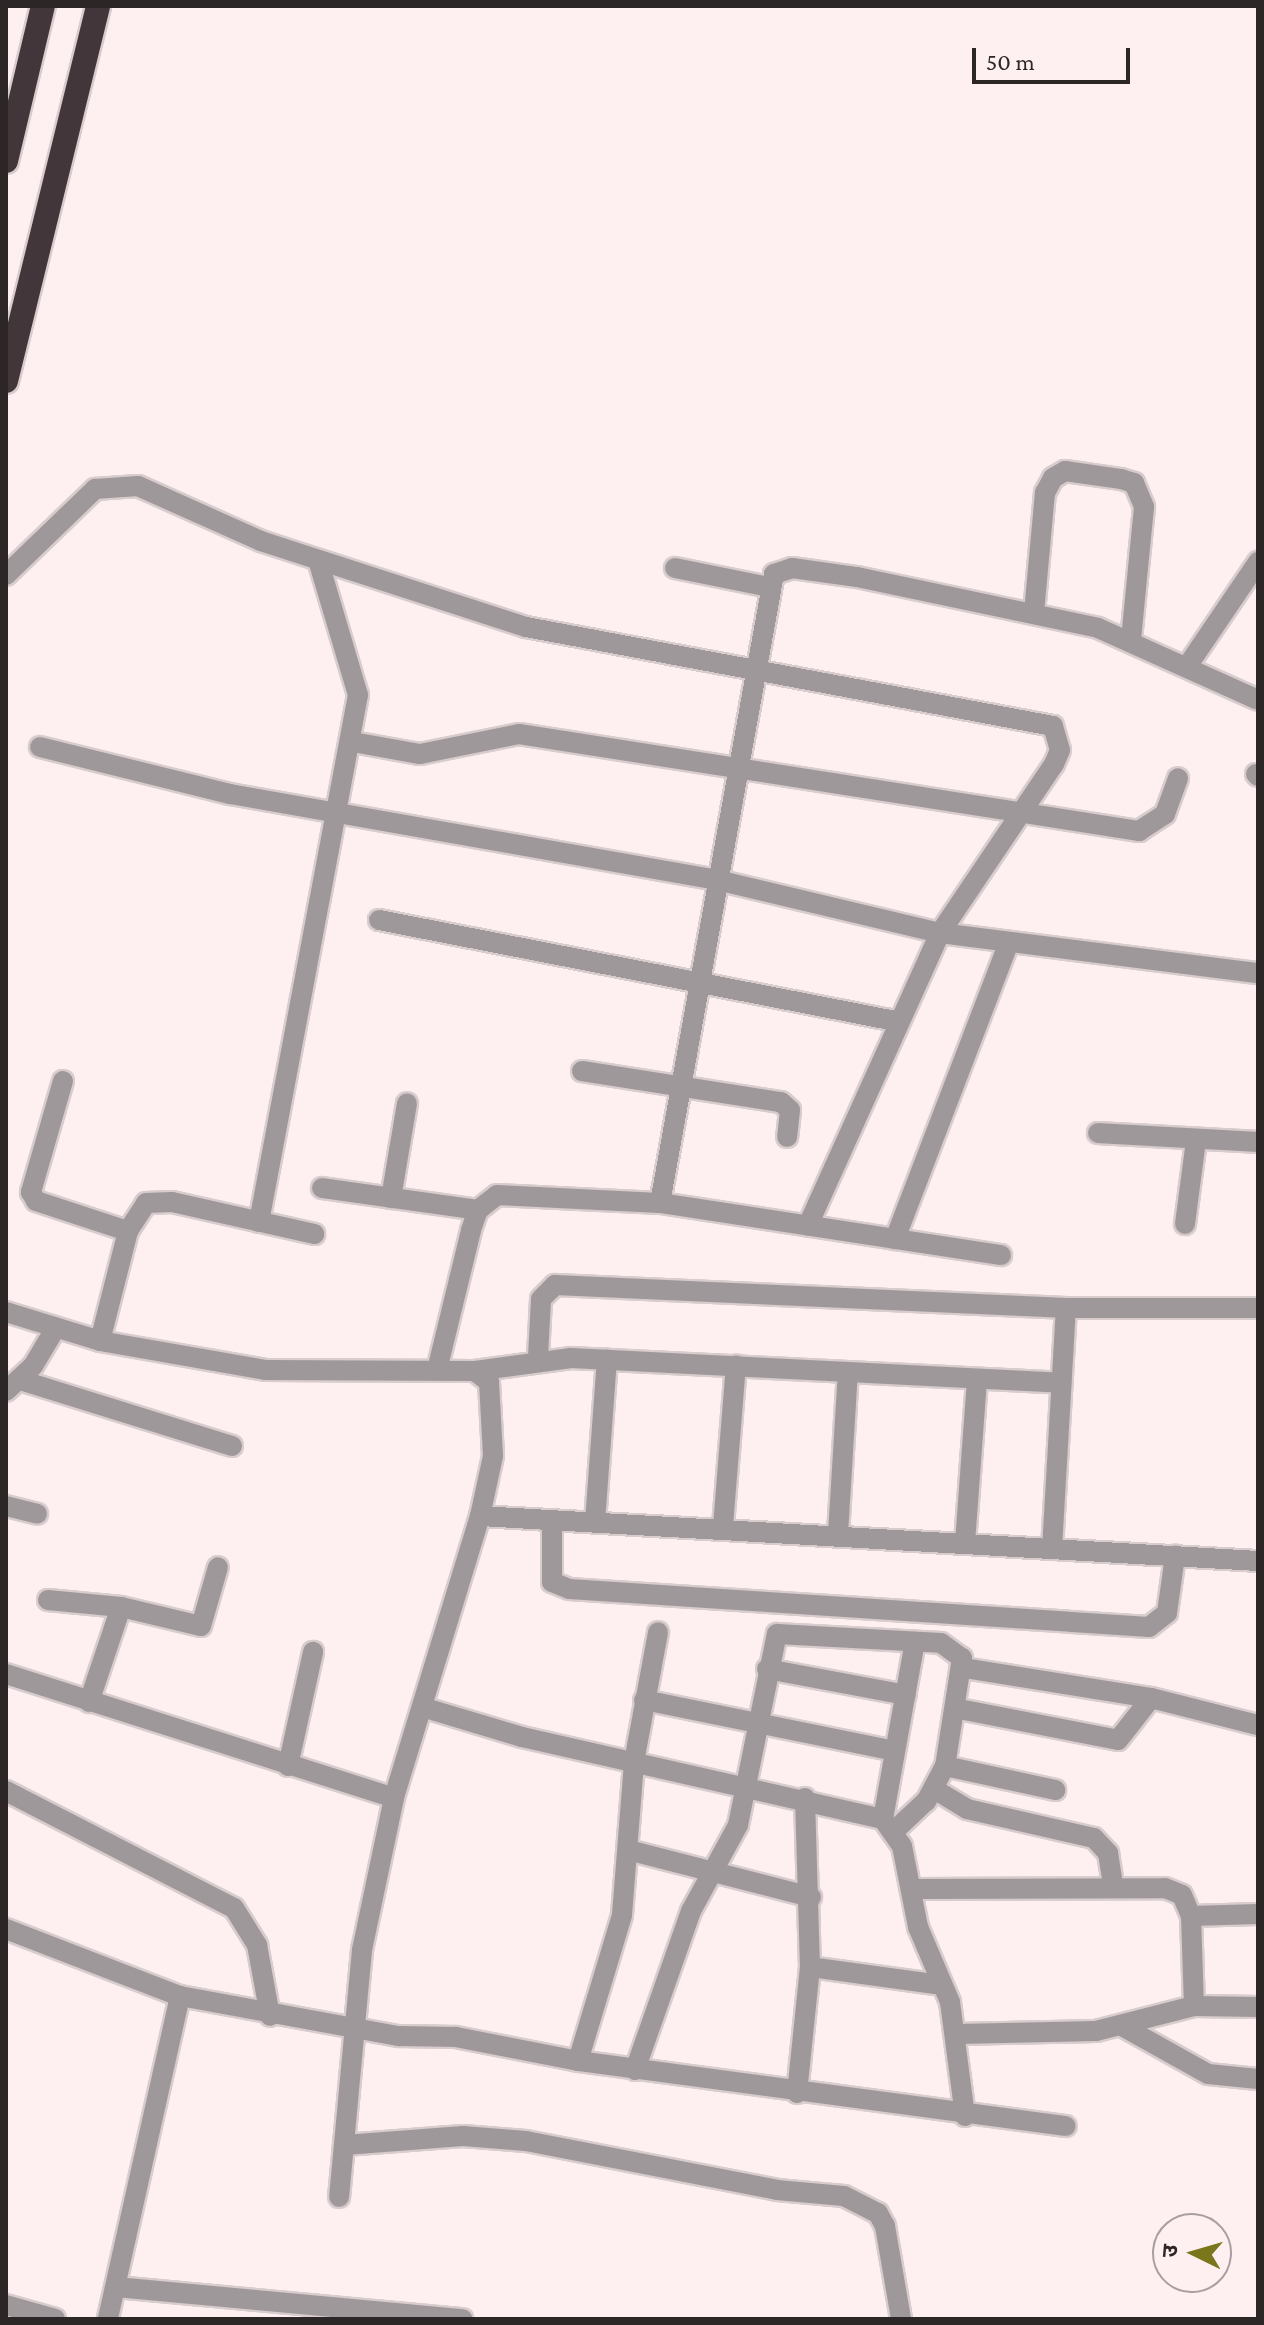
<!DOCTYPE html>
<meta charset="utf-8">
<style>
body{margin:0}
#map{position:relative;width:1264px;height:2325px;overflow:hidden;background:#fef0f1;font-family:"Crimson Pro","Noto Sans Devanagari",serif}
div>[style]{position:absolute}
.roads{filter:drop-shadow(2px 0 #d8cccd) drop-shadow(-2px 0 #d8cccd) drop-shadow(0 2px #d8cccd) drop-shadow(0 -2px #d8cccd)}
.minor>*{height:20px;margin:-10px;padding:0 10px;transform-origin:10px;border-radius:10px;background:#9f989b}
.highway>*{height:24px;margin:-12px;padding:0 12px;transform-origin:12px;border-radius:12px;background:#42363a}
span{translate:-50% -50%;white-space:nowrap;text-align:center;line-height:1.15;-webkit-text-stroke:7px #fef0f1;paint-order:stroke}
.frame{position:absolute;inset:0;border:8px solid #2d2627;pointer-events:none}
.north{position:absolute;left:1152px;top:2213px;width:80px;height:80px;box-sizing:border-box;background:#fef0f1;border:2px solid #aa9fa0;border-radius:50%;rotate:275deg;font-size:22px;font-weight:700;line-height:32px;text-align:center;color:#2d2627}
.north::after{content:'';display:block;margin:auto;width:28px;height:36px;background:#7a761b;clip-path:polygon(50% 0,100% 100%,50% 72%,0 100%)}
.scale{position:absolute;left:972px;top:48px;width:158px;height:36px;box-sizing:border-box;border:4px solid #2d2627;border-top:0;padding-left:10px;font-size:24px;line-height:28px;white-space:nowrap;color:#2d2627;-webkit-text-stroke:6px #fef0f1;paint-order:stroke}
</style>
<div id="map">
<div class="roads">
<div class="minor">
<i style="left:675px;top:568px;width:96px;rotate:11.4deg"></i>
<i style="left:6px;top:575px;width:124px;rotate:-44deg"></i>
<i style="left:95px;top:489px;width:43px;rotate:-4deg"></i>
<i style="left:138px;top:486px;width:135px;rotate:24.1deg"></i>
<i style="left:261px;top:541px;width:279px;rotate:18deg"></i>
<i style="left:526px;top:627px;width:536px;rotate:10.64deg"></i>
<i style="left:1053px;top:726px;width:25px;rotate:74deg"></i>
<i style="left:1060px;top:750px;width:15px;rotate:113deg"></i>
<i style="left:1054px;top:764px;width:204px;rotate:124deg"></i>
<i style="left:940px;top:933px;width:321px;rotate:114.3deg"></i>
<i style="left:1034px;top:613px;width:121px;rotate:-84.8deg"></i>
<i style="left:1045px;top:493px;width:17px;rotate:-62deg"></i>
<i style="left:1053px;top:478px;width:14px;rotate:-30deg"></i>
<i style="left:1065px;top:471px;width:57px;rotate:8.1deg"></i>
<i style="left:1121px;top:479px;width:14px;rotate:17deg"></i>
<i style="left:1134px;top:483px;width:26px;rotate:67deg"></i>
<i style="left:1144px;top:507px;width:133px;rotate:95.6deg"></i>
<i style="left:1188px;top:665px;width:125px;rotate:-55.8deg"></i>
<i style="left:353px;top:742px;width:68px;rotate:10.2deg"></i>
<i style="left:420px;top:754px;width:101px;rotate:-11.4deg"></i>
<i style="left:519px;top:734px;width:628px;rotate:8.89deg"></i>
<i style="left:1139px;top:831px;width:31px;rotate:-33deg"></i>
<i style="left:1165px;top:814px;width:38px;rotate:-70deg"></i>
<i style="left:40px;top:747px;width:196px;rotate:13.9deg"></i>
<i style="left:230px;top:794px;width:490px;rotate:10deg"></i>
<i style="left:713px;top:879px;width:233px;rotate:13.4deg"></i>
<i style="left:940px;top:933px;width:321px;rotate:7.2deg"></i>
<i style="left:1256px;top:774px;width:3px;rotate:45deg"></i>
<i style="left:379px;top:920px;width:526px;rotate:11.07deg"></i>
<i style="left:582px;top:1071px;width:201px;rotate:8.9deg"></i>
<i style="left:781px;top:1102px;width:12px;rotate:42deg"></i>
<i style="left:790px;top:1110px;width:27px;rotate:96deg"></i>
<i style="left:63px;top:1081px;width:116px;rotate:106.1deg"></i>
<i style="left:31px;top:1192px;width:10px;rotate:61deg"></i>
<i style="left:36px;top:1201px;width:97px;rotate:18.1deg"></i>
<i style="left:1098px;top:1133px;width:160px;rotate:3.2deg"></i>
<i style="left:322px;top:1188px;width:158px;rotate:8deg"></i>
<i style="left:391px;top:1198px;width:96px;rotate:-80.4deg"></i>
<i style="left:660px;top:1203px;width:639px;rotate:-79.73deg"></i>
<i style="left:774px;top:574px;width:19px;rotate:-18deg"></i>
<i style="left:792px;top:568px;width:66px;rotate:7.9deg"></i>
<i style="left:857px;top:577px;width:246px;rotate:11.9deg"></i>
<i style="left:1098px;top:628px;width:175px;rotate:24.2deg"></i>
<i style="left:259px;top:1222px;width:536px;rotate:-79.36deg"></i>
<i style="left:358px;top:695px;width:141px;rotate:-106.5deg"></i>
<i style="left:1185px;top:1224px;width:85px;rotate:-82.5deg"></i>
<i style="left:895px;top:1239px;width:315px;rotate:-69deg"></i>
<i style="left:6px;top:1312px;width:98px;rotate:17.1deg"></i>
<i style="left:100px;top:1341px;width:169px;rotate:9.9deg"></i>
<i style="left:266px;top:1370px;width:209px;rotate:0.3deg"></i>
<i style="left:475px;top:1371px;width:18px;rotate:38deg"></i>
<i style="left:489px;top:1382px;width:74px;rotate:86.9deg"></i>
<i style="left:493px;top:1456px;width:61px;rotate:102.2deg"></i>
<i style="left:480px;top:1516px;width:295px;rotate:107deg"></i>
<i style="left:394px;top:1798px;width:155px;rotate:101.9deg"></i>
<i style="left:362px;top:1950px;width:248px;rotate:95.3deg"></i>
<i style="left:100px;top:1341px;width:114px;rotate:-75.7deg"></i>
<i style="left:128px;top:1231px;width:33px;rotate:-57deg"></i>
<i style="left:146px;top:1203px;width:26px;rotate:-2deg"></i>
<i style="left:172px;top:1202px;width:146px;rotate:12.7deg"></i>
<i style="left:538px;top:1357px;width:58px;rotate:-87deg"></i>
<i style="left:541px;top:1299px;width:20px;rotate:-45deg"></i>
<i style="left:555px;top:1285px;width:512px;rotate:2.58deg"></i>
<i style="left:1066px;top:1308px;width:192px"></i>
<i style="left:437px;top:1370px;width:144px;rotate:-76.3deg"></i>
<i style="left:471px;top:1230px;width:21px;rotate:-71deg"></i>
<i style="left:478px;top:1210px;width:24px;rotate:-38deg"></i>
<i style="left:497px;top:1195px;width:163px;rotate:2.8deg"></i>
<i style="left:660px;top:1203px;width:345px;rotate:8.7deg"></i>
<i style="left:475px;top:1371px;width:97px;rotate:-7.7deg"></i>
<i style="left:571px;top:1358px;width:491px;rotate:2.9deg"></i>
<i style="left:20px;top:1380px;width:222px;rotate:17.3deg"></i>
<i style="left:6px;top:1391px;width:37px;rotate:-43deg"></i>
<i style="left:33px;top:1366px;width:43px;rotate:-59.3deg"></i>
<i style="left:6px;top:1506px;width:32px;rotate:14deg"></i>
<i style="left:480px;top:1516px;width:779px;rotate:3.31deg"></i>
<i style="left:552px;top:1520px;width:62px;rotate:90deg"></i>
<i style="left:552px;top:1582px;width:18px;rotate:22deg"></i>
<i style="left:569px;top:1589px;width:581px;rotate:3.75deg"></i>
<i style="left:1149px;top:1627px;width:23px;rotate:-38deg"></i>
<i style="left:1167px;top:1613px;width:58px;rotate:-82deg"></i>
<i style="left:595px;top:1522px;width:163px;rotate:-85.8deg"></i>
<i style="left:723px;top:1526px;width:161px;rotate:-85.4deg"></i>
<i style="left:838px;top:1534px;width:162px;rotate:-86.5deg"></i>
<i style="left:965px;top:1543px;width:164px;rotate:-85.8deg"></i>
<i style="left:1052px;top:1549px;width:241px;rotate:-86.7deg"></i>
<i style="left:48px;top:1600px;width:73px;rotate:5.5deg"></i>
<i style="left:121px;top:1607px;width:82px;rotate:13.4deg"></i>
<i style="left:201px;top:1626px;width:61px;rotate:-73.9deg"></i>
<i style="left:964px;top:1668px;width:189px;rotate:9.1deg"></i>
<i style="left:1151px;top:1698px;width:110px;rotate:14.2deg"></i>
<i style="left:767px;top:1669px;width:141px;rotate:10.6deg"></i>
<i style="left:6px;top:1674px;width:407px;rotate:17.7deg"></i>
<i style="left:644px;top:1700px;width:256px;rotate:11.5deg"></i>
<i style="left:89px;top:1702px;width:100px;rotate:-71.4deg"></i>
<i style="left:422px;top:1707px;width:104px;rotate:16.7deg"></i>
<i style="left:522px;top:1737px;width:370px;rotate:12.8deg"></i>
<i style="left:883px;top:1819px;width:33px;rotate:55deg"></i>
<i style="left:902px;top:1846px;width:83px;rotate:78.8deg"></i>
<i style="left:918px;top:1927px;width:82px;rotate:66.9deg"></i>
<i style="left:950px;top:2002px;width:115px;rotate:82.5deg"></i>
<i style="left:959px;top:1709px;width:162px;rotate:11deg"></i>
<i style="left:1118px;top:1740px;width:53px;rotate:-51.8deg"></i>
<i style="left:288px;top:1766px;width:117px;rotate:-77.6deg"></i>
<i style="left:945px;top:1766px;width:113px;rotate:12.3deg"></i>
<i style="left:934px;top:1789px;width:39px;rotate:31deg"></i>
<i style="left:967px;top:1809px;width:130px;rotate:12.9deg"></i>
<i style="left:1094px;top:1838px;width:21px;rotate:47deg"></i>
<i style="left:1108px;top:1853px;width:32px;rotate:81deg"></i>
<i style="left:6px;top:1791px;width:256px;rotate:27.2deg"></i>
<i style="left:234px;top:1908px;width:44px;rotate:58.1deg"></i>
<i style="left:257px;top:1945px;width:72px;rotate:79.6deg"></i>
<i style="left:883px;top:1819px;width:180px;rotate:-79.8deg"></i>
<i style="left:628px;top:1850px;width:189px;rotate:14.4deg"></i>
<i style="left:915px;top:1889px;width:250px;rotate:-0.2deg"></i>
<i style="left:1165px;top:1888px;width:18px;rotate:22deg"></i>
<i style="left:1182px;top:1895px;width:23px;rotate:67deg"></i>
<i style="left:1191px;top:1916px;width:90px;rotate:88.1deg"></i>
<i style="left:1191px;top:1916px;width:67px;rotate:-1.7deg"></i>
<i style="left:6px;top:1929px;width:186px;rotate:21.1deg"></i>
<i style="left:180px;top:1996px;width:331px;rotate:102.6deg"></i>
<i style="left:810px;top:1967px;width:133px;rotate:7.8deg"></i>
<i style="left:180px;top:1996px;width:223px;rotate:10.4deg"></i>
<i style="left:399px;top:2036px;width:57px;rotate:1deg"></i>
<i style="left:456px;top:2037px;width:124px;rotate:11.1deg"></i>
<i style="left:578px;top:2061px;width:492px;rotate:7.6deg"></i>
<i style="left:1122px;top:2026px;width:98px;rotate:29.2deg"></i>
<i style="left:1208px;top:2074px;width:50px;rotate:5.7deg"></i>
<i style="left:958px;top:2034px;width:138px;rotate:-1.2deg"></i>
<i style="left:1096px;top:2031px;width:101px;rotate:-14.3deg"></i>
<i style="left:1194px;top:2006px;width:64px;rotate:0.9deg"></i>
<i style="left:578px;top:2061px;width:152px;rotate:-73.2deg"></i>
<i style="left:622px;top:1915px;width:153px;rotate:-85.5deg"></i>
<i style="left:634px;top:1762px;width:132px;rotate:-79.5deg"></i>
<i style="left:635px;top:2070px;width:169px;rotate:-70.6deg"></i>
<i style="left:691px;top:1911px;width:98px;rotate:-61.3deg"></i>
<i style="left:738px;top:1825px;width:195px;rotate:-78.5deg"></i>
<i style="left:777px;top:1634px;width:164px;rotate:3.1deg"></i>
<i style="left:941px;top:1643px;width:26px;rotate:36deg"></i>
<i style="left:962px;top:1658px;width:109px;rotate:98.9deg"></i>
<i style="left:945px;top:1766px;width:40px;rotate:118deg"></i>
<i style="left:926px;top:1801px;width:44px;rotate:136.8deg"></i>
<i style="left:797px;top:2093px;width:127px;rotate:-84.1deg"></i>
<i style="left:810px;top:1967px;width:169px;rotate:-91.7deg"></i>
<i style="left:345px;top:2145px;width:118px;rotate:-4.4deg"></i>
<i style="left:463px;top:2136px;width:63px;rotate:4.5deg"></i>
<i style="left:526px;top:2141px;width:256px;rotate:11deg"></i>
<i style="left:777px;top:2190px;width:67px;rotate:5.1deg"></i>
<i style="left:844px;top:2196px;width:38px;rotate:27deg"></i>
<i style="left:878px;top:2213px;width:15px;rotate:62deg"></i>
<i style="left:885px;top:2226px;width:94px;rotate:80.2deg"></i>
<i style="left:116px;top:2287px;width:348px;rotate:5.3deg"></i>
<i style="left:6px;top:2305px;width:51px;rotate:15.9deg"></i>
</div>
<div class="highway">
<i style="left:6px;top:161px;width:159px;rotate:-76.6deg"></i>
<i style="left:6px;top:381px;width:386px;rotate:-76.2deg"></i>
</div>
</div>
<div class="frame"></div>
<div class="north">उ</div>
<div class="scale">50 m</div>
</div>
